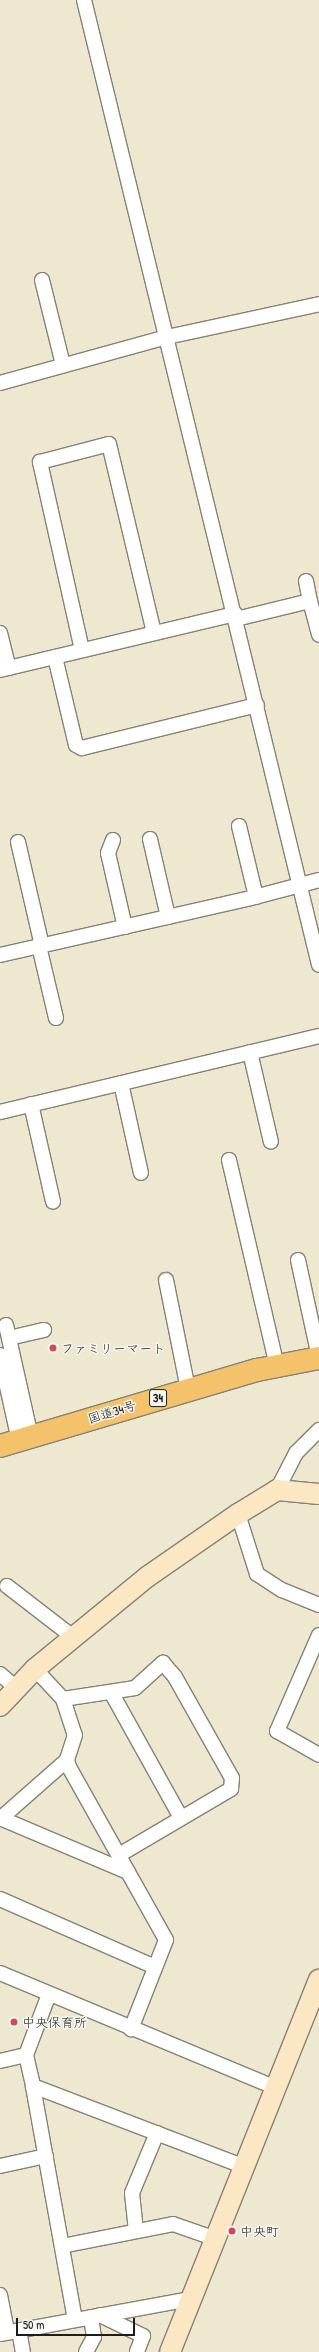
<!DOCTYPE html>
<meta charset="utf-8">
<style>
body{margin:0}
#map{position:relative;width:319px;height:2352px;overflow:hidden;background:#ede8cf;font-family:"Patrick Hand","Klee One",sans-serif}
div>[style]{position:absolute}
.roads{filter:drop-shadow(1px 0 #848276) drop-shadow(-1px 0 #848276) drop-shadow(0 1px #848276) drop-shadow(0 -1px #848276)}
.street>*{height:14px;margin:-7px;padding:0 7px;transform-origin:7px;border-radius:7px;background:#fff}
.secondary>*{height:20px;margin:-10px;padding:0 10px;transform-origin:10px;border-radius:10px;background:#fbe7c3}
.highway>*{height:22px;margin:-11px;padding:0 11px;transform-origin:11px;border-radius:11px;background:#f4c26a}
.dots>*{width:11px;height:11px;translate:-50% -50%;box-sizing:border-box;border:2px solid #f6f6f2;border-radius:50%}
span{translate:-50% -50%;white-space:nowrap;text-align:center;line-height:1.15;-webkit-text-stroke:3px #f6f6f2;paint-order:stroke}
.shield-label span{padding:1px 3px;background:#f6f6f2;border:1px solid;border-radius:3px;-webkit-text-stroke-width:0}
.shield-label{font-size:12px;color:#1c1c1c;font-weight:700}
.poi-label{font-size:13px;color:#1c1c1c}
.left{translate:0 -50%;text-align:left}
.street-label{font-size:13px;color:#1c1c1c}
.scale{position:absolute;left:16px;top:2318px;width:119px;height:18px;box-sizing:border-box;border:2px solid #1c1c1c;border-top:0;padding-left:5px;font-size:12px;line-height:14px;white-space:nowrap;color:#1c1c1c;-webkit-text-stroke:3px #f6f6f2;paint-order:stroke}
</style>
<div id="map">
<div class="roads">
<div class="street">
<i style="left:84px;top:0;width:993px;rotate:76.31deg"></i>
<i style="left:42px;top:280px;width:88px;rotate:76.1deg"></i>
<i style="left:0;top:383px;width:173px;rotate:-15.4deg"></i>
<i style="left:167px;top:337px;width:156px;rotate:-12.2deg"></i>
<i style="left:306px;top:581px;width:20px;rotate:79deg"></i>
<i style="left:236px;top:619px;width:76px;rotate:-13.7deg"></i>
<i style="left:310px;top:601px;width:35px;rotate:75deg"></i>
<i style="left:0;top:633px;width:36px;rotate:76deg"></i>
<i style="left:82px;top:650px;width:193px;rotate:-102.6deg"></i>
<i style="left:40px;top:462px;width:71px;rotate:-14.6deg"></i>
<i style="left:109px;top:444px;width:194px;rotate:76.6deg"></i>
<i style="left:55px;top:657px;width:90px;rotate:76.6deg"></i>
<i style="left:76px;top:745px;width:7px;rotate:27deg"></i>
<i style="left:82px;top:748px;width:180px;rotate:-13.8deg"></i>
<i style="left:0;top:670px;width:242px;rotate:-13.4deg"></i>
<i style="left:239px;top:826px;width:73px;rotate:76.5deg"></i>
<i style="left:150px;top:839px;width:80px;rotate:77deg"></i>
<i style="left:113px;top:840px;width:14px;rotate:111deg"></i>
<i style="left:108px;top:853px;width:76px;rotate:77.1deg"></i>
<i style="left:18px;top:842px;width:107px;rotate:77deg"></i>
<i style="left:39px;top:946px;width:74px;rotate:76.7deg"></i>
<i style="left:0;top:955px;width:257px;rotate:-12.8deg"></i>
<i style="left:251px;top:898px;width:70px;rotate:-14.8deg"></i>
<i style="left:250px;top:1052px;width:92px;rotate:76.9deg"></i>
<i style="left:121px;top:1083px;width:92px;rotate:77.5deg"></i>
<i style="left:31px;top:1104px;width:100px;rotate:77.3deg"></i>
<i style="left:0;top:1112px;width:328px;rotate:-13.4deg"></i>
<i style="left:229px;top:1160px;width:212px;rotate:76.9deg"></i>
<i style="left:298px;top:1260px;width:99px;rotate:77.8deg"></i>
<i style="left:166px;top:1280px;width:111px;rotate:78.6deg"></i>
<i style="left:6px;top:1325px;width:115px;rotate:77.4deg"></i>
<i style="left:9px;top:1338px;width:36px;rotate:-13deg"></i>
<i style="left:0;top:1355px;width:88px;rotate:77.5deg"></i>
<i style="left:277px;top:1490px;width:42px;rotate:-62.8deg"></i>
<i style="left:296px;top:1453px;width:33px;rotate:-45deg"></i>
<i style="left:238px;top:1514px;width:63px;rotate:72.4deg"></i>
<i style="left:257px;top:1574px;width:30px;rotate:33deg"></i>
<i style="left:282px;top:1590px;width:40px;rotate:22deg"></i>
<i style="left:7px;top:1586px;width:83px;rotate:37.7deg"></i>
<i style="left:319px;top:1635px;width:105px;rotate:113.6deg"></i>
<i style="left:277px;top:1731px;width:48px;rotate:29.7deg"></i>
<i style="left:35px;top:1669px;width:41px;rotate:47deg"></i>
<i style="left:63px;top:1699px;width:38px;rotate:72deg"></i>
<i style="left:75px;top:1735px;width:26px;rotate:108deg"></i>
<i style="left:67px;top:1760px;width:7px;rotate:74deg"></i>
<i style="left:69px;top:1767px;width:198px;rotate:60.7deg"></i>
<i style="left:166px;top:1940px;width:96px;rotate:111.5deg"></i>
<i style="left:0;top:1674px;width:23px;rotate:41deg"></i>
<i style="left:111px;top:1692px;width:144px;rotate:60.9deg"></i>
<i style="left:63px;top:1699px;width:73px;rotate:-8.7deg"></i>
<i style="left:135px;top:1688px;width:38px;rotate:-42deg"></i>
<i style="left:163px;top:1663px;width:18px;rotate:49deg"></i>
<i style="left:175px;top:1677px;width:116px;rotate:60.6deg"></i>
<i style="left:232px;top:1778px;width:11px;rotate:95deg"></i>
<i style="left:231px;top:1789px;width:130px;rotate:149.5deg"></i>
<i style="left:0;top:1818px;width:139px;rotate:22.9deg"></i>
<i style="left:0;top:1819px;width:89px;rotate:-41.4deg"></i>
<i style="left:0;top:1899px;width:169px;rotate:23.7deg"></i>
<i style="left:0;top:1973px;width:299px;rotate:22.6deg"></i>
<i style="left:26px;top:2055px;width:32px;rotate:77deg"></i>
<i style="left:0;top:2061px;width:27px;rotate:-13deg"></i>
<i style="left:26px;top:2055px;width:65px;rotate:-69.3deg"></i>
<i style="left:0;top:2166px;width:47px;rotate:-12.3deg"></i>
<i style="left:136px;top:2231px;width:38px;rotate:-96deg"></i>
<i style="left:132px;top:2193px;width:65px;rotate:-67.4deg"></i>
<i style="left:62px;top:2246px;width:113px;rotate:-11.2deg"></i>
<i style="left:173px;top:2224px;width:46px;rotate:19.2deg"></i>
<i style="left:0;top:2295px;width:38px;rotate:79deg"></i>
<i style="left:100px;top:2315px;width:48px;rotate:26deg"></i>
<i style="left:143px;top:2336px;width:17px;rotate:111deg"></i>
<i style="left:75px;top:2320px;width:238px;rotate:-100.2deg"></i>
<i style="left:33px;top:2086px;width:227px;rotate:20.9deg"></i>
<i style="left:19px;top:2330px;width:22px;rotate:80deg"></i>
<i style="left:0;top:2334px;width:194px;rotate:-10.4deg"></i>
<i style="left:86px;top:2352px;width:17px;rotate:-62deg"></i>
<i style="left:94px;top:2337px;width:20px;rotate:-99deg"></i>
</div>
<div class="secondary">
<i style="left:0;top:1706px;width:51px;rotate:-46.6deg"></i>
<i style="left:35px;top:1669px;width:145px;rotate:-39.4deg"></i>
<i style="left:147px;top:1577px;width:111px;rotate:-34.7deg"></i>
<i style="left:238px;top:1514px;width:46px;rotate:-31.6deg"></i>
<i style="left:277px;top:1490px;width:42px;rotate:5.4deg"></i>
<i style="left:170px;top:2352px;width:401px;rotate:-68.2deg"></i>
</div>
<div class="highway">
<i style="left:0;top:1446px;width:268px;rotate:-16.5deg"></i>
<i style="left:257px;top:1370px;width:63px;rotate:-11deg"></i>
</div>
</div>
<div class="dots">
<i style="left:53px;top:1348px;background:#d1495b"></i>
<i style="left:14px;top:2022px;background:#d1495b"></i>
<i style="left:232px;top:2231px;background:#d1495b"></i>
</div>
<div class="shield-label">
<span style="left:158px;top:1398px">34</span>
</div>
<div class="poi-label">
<span class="left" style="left:61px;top:1348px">ファミリーマート</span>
<span class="left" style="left:22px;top:2022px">中央保育所</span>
<span class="left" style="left:240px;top:2231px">中央町</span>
</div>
<div class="street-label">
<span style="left:112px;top:1412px;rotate:-17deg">国道34号</span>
</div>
<div class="scale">50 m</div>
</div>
